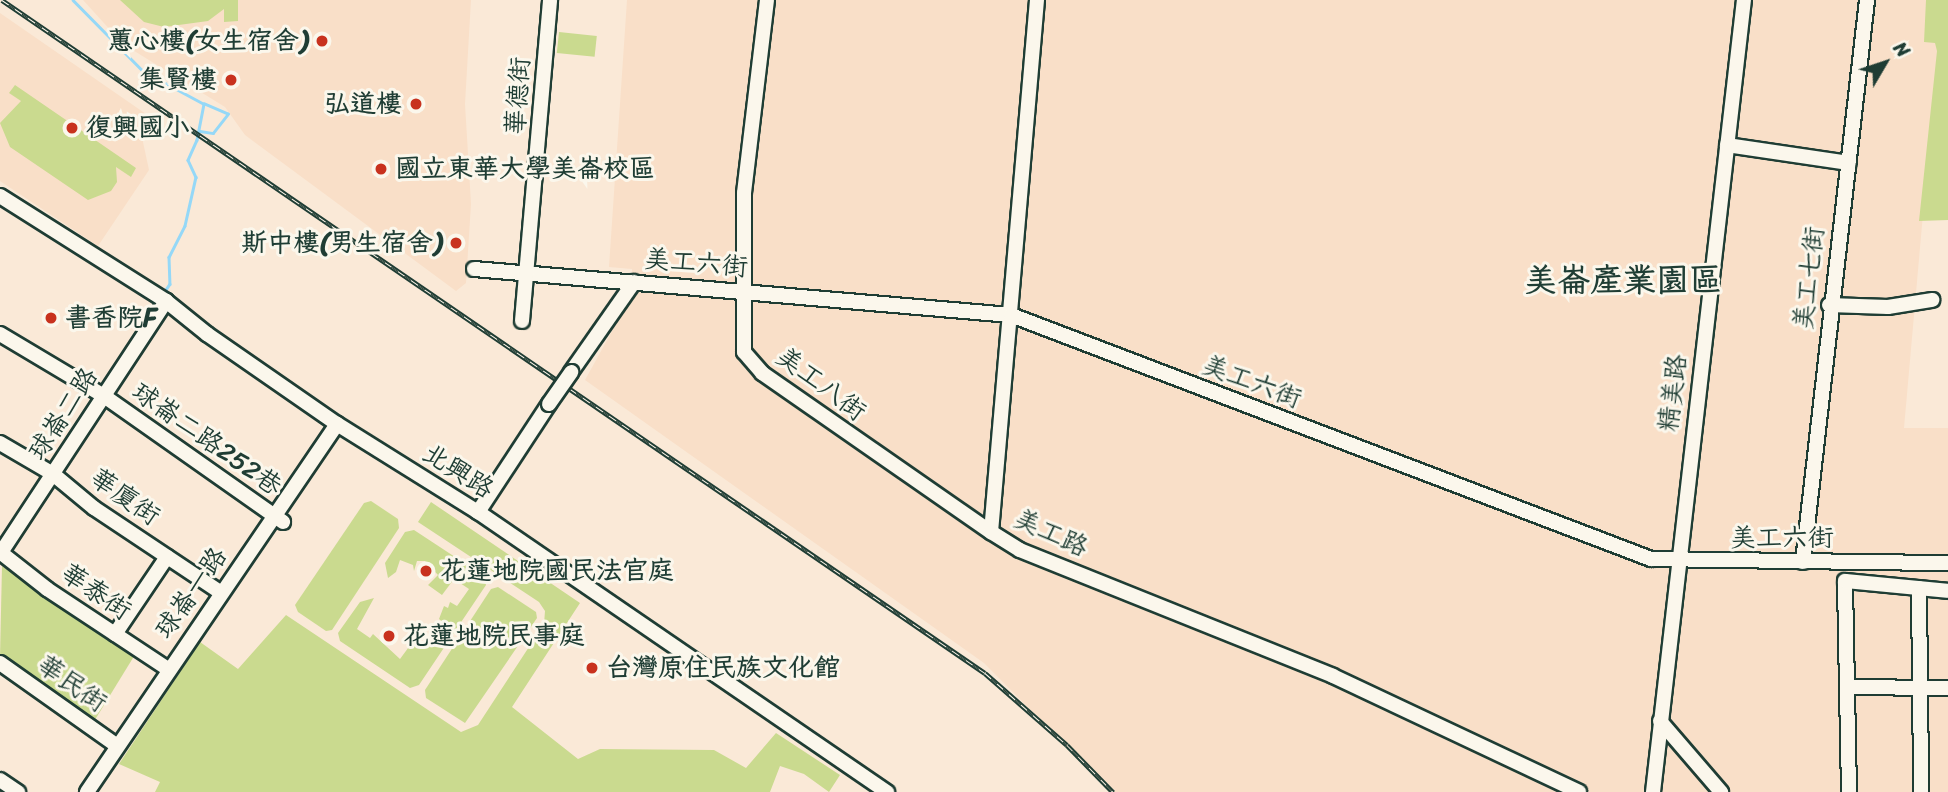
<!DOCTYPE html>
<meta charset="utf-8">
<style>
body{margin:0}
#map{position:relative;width:1948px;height:792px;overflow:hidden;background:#fae9d7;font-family:Sriracha,"LXGW WenKai TC",sans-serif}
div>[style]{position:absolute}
.built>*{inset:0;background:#f9dfc8}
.green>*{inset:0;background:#cada8f;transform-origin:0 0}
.stream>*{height:2.5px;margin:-1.25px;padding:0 1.25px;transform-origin:1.25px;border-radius:1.25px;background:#95d8f7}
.roads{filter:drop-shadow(2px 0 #1f3d34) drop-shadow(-2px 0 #1f3d34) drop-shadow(0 2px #1f3d34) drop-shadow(0 -2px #1f3d34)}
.minor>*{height:14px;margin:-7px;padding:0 7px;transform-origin:7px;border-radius:7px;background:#fbf7ec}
.rail>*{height:5px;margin-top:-2.5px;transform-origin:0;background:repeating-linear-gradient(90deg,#fbf7ec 0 8px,#1f3d34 0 16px);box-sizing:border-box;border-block:2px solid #1f3d34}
.bridges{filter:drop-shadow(2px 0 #1f3d34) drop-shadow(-2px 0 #1f3d34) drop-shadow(0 2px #1f3d34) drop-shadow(0 -2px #1f3d34)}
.minor-bridge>*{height:14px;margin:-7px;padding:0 7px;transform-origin:7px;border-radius:7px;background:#fbf7ec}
.dots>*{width:19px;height:19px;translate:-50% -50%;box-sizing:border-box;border:4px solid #fbf7ec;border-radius:50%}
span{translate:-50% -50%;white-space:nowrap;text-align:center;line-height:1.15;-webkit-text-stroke:6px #fbf7ec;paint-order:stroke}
.poi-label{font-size:26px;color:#1f3d34;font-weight:700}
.right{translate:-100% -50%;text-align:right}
.left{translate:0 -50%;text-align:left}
.street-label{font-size:26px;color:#1f3d34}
.district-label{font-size:33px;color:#1f3d34;font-weight:700}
.north{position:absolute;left:1850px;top:28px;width:70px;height:70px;-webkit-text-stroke:5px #fbf7ec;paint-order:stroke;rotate:51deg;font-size:19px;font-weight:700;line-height:28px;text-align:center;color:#1f3d34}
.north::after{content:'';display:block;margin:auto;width:24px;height:32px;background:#1f3d34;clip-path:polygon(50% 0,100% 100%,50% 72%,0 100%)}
</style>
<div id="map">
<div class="built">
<i style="clip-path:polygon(83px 0,471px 0,465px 104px,471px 204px,466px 283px,456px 291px,245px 135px,225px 107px,123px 44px)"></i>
<i style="clip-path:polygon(627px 0,1942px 0,1904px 428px,1948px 428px,1948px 792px,1112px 792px,984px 663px,585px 380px,632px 295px,632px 269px,609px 267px)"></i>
<i style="clip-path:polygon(0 13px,146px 114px,143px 142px,149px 170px,98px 246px,0 181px)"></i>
</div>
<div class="green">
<i style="clip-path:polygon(120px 0,238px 0,238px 21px,224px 22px,224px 9px,208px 21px,164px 27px,144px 22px)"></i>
<i style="clip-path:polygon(1926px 0,1948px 0,1948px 220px,1919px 221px,1937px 51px,1935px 43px,1924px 42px)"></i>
<i style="left:559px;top:32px;width:38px;height:21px;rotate:6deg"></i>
<i style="clip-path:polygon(15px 85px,136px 168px,131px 177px,116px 167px,117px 182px,111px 191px,88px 200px,10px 147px,0 123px,21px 101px,9px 93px)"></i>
<i style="clip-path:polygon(371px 501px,398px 519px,399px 528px,332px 630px,326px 631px,298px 612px,295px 605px,364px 503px)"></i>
<i style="clip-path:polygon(431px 502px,580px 603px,512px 707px,578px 759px,600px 749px,714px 750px,746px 768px,776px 733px,840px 775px,829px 792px,804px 774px,780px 766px,770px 792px,155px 792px,160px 782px,119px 764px,200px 642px,238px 669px,286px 615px,461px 732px,478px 725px,544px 624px,545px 611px,539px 602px,418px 522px)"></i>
<i style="clip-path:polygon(414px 530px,484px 576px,486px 585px,419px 685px,410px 688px,340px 641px,338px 633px,360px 602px,374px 598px,357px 629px,370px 638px,373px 634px,400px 659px,414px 640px,431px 644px,445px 624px,439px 619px,444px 606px,448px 608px,450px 602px,457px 606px,469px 589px,454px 579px,442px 595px,428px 585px,438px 575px,425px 561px,417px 561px,414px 571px,413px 565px,400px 560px,396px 572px,388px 578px,385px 563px,405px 532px)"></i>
<i style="clip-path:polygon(2px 566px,136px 653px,93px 723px,0 657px)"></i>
<i style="clip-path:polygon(498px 587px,536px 612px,537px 618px,465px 723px,426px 698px,425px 690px,491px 589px)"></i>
</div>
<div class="stream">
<i style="left:73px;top:0;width:100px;rotate:45.4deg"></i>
<i style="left:143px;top:71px;width:69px;rotate:28.4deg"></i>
<i style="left:204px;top:104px;width:37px;rotate:101deg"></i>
<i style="left:197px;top:140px;width:22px;rotate:114deg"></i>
<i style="left:188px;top:160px;width:19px;rotate:65deg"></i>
<i style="left:196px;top:177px;width:50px;rotate:102.7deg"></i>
<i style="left:185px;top:226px;width:35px;rotate:117deg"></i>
<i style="left:169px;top:257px;width:27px;rotate:88deg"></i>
<i style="left:170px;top:284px;width:11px;rotate:124deg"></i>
<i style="left:200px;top:131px;width:13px;rotate:9deg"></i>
<i style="left:213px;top:133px;width:24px;rotate:-52deg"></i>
<i style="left:228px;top:114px;width:26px;rotate:-157deg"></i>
</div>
<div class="roads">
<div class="minor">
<i style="left:767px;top:0;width:194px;rotate:96.8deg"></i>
<i style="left:744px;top:193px;width:159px;rotate:90deg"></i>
<i style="left:744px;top:352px;width:28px;rotate:49deg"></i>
<i style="left:762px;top:373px;width:279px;rotate:34.8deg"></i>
<i style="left:1037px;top:0;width:534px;rotate:94.94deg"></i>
<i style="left:991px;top:532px;width:34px;rotate:32deg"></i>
<i style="left:1020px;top:550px;width:337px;rotate:21.9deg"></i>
<i style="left:1333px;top:676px;width:272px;rotate:25.2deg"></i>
<i style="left:1727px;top:145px;width:123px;rotate:8.4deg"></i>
<i style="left:0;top:196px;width:196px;rotate:32.3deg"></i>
<i style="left:166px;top:301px;width:53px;rotate:38.8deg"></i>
<i style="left:207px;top:334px;width:158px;rotate:34.7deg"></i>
<i style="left:337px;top:424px;width:166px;rotate:32deg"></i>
<i style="left:478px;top:512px;width:496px;rotate:34.4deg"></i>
<i style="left:474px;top:269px;width:539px;rotate:4.9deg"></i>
<i style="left:1011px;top:315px;width:685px;rotate:20.87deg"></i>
<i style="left:1651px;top:559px;width:297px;rotate:0.8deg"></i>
<i style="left:1829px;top:305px;width:59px;rotate:1.9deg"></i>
<i style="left:1888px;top:307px;width:45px;rotate:-9deg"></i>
<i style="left:522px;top:321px;width:322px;rotate:-85deg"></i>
<i style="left:0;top:334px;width:121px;rotate:30.8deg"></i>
<i style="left:104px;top:396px;width:219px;rotate:35.1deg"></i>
<i style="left:571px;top:372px;width:110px;rotate:-55deg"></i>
<i style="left:0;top:443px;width:61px;rotate:30.3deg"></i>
<i style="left:53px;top:474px;width:53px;rotate:39.7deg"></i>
<i style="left:94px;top:508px;width:151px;rotate:33.7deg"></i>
<i style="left:478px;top:512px;width:129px;rotate:-56.7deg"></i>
<i style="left:0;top:552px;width:60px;rotate:38.2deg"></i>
<i style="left:47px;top:589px;width:145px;rotate:33.5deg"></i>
<i style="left:0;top:554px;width:303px;rotate:-56.7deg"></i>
<i style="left:1803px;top:562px;width:566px;rotate:-83.5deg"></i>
<i style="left:1919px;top:588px;width:204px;rotate:89.4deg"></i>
<i style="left:115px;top:634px;width:93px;rotate:-56deg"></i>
<i style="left:0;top:663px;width:142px;rotate:35.3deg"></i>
<i style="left:1847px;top:687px;width:101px;rotate:0.6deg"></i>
<i style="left:1660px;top:721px;width:94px;rotate:49.3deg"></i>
<i style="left:0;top:780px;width:22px;rotate:34deg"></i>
<i style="left:87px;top:792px;width:445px;rotate:-55.8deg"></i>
<i style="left:1653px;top:792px;width:797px;rotate:-83.45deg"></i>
<i style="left:1849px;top:792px;width:211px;rotate:-91.1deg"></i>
<i style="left:1845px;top:581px;width:103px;rotate:5.5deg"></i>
</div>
</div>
<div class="rail">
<i style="left:2px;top:0;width:1191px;rotate:34.4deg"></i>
<i style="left:985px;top:673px;width:109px;rotate:41.3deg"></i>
<i style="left:1067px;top:745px;width:66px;rotate:45.6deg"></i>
</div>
<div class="bridges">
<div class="minor-bridge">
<i style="left:549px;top:404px;width:39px;rotate:-55deg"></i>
</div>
</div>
<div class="dots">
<i style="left:322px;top:41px;background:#c8321e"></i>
<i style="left:231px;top:80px;background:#c8321e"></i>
<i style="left:416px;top:104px;background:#c8321e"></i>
<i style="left:72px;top:128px;background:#c8321e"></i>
<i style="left:381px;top:169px;background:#c8321e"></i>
<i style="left:456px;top:243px;background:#c8321e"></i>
<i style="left:51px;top:318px;background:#c8321e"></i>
<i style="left:426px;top:571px;background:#c8321e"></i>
<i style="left:389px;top:636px;background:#c8321e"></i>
<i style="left:592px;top:668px;background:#c8321e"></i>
</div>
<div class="poi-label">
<span class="right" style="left:308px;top:41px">蕙心樓(女生宿舍)</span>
<span class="right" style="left:217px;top:80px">集賢樓</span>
<span class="right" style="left:402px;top:104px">弘道樓</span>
<span class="left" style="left:86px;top:128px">復興國小</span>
<span class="left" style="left:395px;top:169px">國立東華大學美崙校區</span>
<span class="right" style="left:442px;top:243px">斯中樓(男生宿舍)</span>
<span class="left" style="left:65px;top:318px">書香院F</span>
<span class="left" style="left:440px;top:571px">花蓮地院國民法官庭</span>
<span class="left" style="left:403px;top:636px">花蓮地院民事庭</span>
<span class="left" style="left:606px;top:668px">台灣原住民族文化館</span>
</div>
<div class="street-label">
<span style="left:518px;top:96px;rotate:-86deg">華德街</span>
<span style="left:696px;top:263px;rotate:5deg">美工六街</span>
<span style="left:1809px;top:278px;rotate:-83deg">美工七街</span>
<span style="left:1252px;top:382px;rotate:21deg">美工六街</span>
<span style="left:821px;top:384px;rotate:37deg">美工八街</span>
<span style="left:1673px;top:393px;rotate:-83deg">精美路</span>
<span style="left:63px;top:414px;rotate:-57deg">球崙二路</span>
<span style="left:207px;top:439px;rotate:35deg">球崙二路252巷</span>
<span style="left:458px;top:471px;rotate:32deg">北興路</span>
<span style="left:125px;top:497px;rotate:35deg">華廈街</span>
<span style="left:1051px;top:533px;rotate:25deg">美工路</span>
<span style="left:1782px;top:538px">美工六街</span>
<span style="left:96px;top:592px;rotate:34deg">華泰街</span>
<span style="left:191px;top:593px;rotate:-55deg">球崙一路</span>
<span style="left:72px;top:684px;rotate:35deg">華民街</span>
</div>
<div class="district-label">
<span style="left:1623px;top:281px">美崙產業園區</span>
</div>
<div class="north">N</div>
</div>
